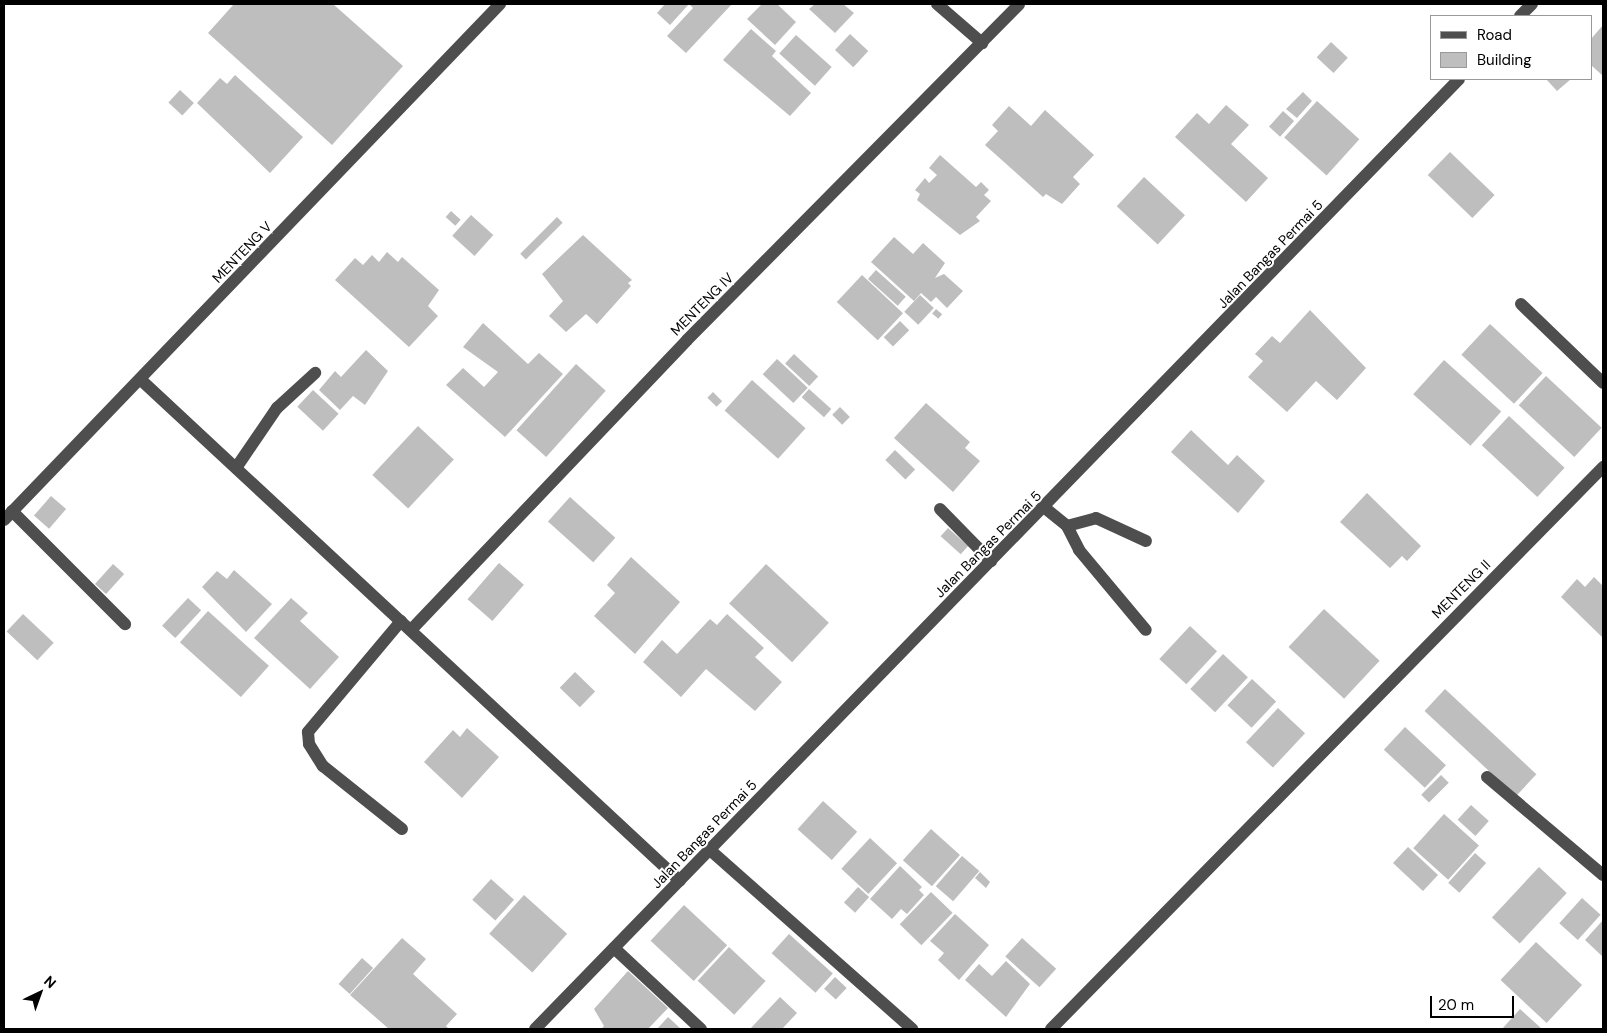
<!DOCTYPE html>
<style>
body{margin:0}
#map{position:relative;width:1607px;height:1033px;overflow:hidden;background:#fff;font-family:"DM Sans",sans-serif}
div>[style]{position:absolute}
.building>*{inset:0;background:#bebebe;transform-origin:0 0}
.minor>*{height:12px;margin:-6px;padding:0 6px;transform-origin:6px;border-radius:6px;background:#4e4e4e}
span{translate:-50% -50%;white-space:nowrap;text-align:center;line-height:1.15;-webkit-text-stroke:4px #fff;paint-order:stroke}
.street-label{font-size:14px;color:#000}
.frame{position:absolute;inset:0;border:5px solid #000;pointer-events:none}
.legend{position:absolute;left:1430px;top:15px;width:162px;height:65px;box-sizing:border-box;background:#fff;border:1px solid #999;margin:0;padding:6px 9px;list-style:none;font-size:15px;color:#000}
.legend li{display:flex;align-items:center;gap:10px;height:25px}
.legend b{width:25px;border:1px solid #999}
.north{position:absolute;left:15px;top:968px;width:50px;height:50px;-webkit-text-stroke:4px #fff;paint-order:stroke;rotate:42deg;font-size:14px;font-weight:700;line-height:20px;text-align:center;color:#000}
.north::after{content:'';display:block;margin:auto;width:18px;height:22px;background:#000;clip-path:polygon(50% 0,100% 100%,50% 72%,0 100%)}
.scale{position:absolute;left:1430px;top:996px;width:84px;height:22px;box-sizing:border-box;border:2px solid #000;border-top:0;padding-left:6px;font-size:15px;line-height:18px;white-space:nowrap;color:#000;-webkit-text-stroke:4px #fff;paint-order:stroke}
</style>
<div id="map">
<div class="building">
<i style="clip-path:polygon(234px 4px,333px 4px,403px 66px,332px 145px,208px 33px)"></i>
<i style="clip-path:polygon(665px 4px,732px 4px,686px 53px,667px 36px,693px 8px,689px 4px,670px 25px,657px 13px)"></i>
<i style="clip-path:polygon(762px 4px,777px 4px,796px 22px,775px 45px,747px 19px)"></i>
<i style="clip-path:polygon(815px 4px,843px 4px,854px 13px,835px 33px,809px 9px)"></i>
<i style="clip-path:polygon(1603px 25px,1603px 76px,1591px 65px,1591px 39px)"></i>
<i style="clip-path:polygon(751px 29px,776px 51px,772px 56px,811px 93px,790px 116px,723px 60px)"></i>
<i style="left:850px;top:34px;width:25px;height:22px;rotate:43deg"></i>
<i style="left:796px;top:35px;width:48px;height:25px;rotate:42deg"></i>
<i style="left:1331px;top:42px;width:23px;height:21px;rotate:43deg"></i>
<i style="clip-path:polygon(235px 75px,303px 137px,270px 173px,197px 103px,220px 78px,227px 84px)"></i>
<i style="clip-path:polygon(1546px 79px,1571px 79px,1557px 91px)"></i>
<i style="left:180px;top:90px;width:19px;height:17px;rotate:43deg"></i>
<i style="clip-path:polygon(1303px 92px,1312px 101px,1297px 118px,1286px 109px)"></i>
<i style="left:1317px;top:101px;width:57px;height:49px;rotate:42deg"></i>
<i style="clip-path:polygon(1226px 105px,1249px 125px,1231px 144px,1268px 178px,1246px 202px,1175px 137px,1197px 113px,1209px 124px)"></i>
<i style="clip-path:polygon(1009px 106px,1031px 126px,1045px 110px,1094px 155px,1073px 177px,1080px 184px,1062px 204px,1046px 194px,1043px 197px,985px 145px,998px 131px,992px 125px)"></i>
<i style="left:1283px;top:111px;width:15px;height:21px;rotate:42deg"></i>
<i style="left:1450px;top:152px;width:62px;height:32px;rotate:44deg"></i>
<i style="clip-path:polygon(940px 155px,976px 187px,981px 182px,989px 190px,984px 195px,991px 201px,976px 217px,980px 221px,960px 235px,917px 200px,920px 194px,915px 190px,925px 178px,929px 183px,937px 175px,929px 168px)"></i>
<i style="left:1144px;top:177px;width:56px;height:40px;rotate:43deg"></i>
<i style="left:451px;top:211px;width:13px;height:8px;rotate:42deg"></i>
<i style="left:471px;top:215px;width:30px;height:28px;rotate:42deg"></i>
<i style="left:557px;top:217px;width:8px;height:52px;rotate:45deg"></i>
<i style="clip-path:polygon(583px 235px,632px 280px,628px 283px,631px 286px,597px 324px,586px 314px,566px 332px,549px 316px,563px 301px,542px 274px)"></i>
<i style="clip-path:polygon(894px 237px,913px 254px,923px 243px,945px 263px,935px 278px,944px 274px,963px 291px,947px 308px,936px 297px,931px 302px,921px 293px,914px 301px,871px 262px)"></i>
<i style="clip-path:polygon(387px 252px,398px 262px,402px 257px,439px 290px,428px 306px,438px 316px,409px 347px,335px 280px,355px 258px,363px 265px,372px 255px,379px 262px)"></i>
<i style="left:876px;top:270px;width:40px;height:12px;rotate:42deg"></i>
<i style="left:862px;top:275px;width:56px;height:37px;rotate:43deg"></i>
<i style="left:920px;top:295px;width:19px;height:23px;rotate:43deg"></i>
<i style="left:936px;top:309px;width:8px;height:6px;rotate:40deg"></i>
<i style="clip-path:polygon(1310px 310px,1366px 368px,1337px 400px,1316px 381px,1287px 412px,1248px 377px,1263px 361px,1255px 354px,1272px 336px,1280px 343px)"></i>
<i style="left:900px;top:321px;width:13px;height:23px;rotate:45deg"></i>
<i style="clip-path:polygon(483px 323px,528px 364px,539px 353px,563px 374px,505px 437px,446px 385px,463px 368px,484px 387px,498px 372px,463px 347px)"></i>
<i style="left:1490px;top:324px;width:72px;height:42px;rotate:43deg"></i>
<i style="clip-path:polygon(366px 350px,388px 371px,365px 405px,353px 396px,340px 410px,319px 390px,335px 371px,341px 377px)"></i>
<i style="left:794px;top:354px;width:33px;height:13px;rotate:43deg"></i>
<i style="left:777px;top:359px;width:42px;height:21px;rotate:43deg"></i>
<i style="left:1444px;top:360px;width:77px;height:46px;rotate:42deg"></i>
<i style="left:576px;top:364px;width:40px;height:89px;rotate:42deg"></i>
<i style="left:1546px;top:376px;width:76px;height:40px;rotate:43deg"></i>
<i style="left:752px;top:380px;width:72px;height:41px;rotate:42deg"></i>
<i style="left:809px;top:389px;width:30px;height:11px;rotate:42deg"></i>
<i style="left:313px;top:390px;width:35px;height:23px;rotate:43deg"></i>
<i style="left:713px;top:392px;width:13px;height:8px;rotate:45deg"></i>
<i style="clip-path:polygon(926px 403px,970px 442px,965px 448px,980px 461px,953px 492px,894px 438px)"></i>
<i style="left:840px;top:407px;width:14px;height:11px;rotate:45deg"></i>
<i style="left:1509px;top:416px;width:76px;height:40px;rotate:43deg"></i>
<i style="left:418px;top:426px;width:49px;height:67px;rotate:43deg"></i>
<i style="clip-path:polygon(1191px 430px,1228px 465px,1237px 455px,1265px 481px,1238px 513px,1171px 452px)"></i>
<i style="left:895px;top:450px;width:28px;height:14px;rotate:44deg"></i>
<i style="clip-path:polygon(1367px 493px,1421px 546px,1407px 561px,1402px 556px,1390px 568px,1340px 522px)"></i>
<i style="left:51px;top:496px;width:20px;height:26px;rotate:41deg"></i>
<i style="left:570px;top:497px;width:61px;height:33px;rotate:42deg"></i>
<i style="left:948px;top:528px;width:27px;height:11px;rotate:42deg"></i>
<i style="clip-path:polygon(631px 557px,680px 602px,635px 654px,594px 616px,615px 593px,607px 585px)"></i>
<i style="left:499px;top:563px;width:33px;height:48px;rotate:41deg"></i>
<i style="left:113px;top:564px;width:15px;height:27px;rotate:42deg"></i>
<i style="left:766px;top:564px;width:86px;height:54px;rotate:43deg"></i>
<i style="clip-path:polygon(234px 570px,272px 604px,246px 632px,202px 587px,217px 571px,227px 579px)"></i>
<i style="clip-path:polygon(1594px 577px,1603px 586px,1603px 638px,1561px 597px,1577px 579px,1585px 587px)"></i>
<i style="left:188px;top:598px;width:18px;height:38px;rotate:43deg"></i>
<i style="clip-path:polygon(291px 598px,308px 613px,300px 621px,339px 657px,310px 689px,254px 638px)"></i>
<i style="left:1324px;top:609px;width:76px;height:52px;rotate:43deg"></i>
<i style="left:208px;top:611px;width:82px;height:42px;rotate:42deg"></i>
<i style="left:23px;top:614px;width:42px;height:24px;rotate:43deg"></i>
<i style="clip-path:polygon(727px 614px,764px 648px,755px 657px,782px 682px,755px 711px,706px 669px,681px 697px,643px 662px,662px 640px,677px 654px,710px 619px,717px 625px)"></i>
<i style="left:1190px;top:626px;width:37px;height:45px;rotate:43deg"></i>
<i style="left:1223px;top:654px;width:34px;height:48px;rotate:43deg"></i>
<i style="left:575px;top:672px;width:28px;height:22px;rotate:44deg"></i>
<i style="left:1252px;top:679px;width:33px;height:36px;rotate:43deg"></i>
<i style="left:1445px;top:689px;width:125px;height:30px;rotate:43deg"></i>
<i style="left:1278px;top:708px;width:37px;height:47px;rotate:43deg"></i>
<i style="left:1405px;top:727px;width:56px;height:31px;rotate:43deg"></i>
<i style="clip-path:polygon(467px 728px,499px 757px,462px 798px,424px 762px,453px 730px,460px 737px)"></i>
<i style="left:1441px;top:775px;width:11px;height:28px;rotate:45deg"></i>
<i style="left:823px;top:801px;width:46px;height:38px;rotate:42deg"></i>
<i style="left:1471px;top:805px;width:24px;height:20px;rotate:42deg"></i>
<i style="left:1444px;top:814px;width:47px;height:46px;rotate:42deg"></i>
<i style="left:931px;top:829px;width:39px;height:42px;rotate:42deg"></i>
<i style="left:870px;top:838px;width:37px;height:42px;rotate:43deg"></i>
<i style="left:1408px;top:847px;width:41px;height:22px;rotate:43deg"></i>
<i style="left:1475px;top:853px;width:15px;height:40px;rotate:42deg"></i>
<i style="left:962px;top:856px;width:23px;height:40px;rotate:41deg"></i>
<i style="clip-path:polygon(900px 866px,922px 887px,919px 890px,924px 895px,907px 914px,901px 909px,892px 919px,870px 899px)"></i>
<i style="left:1539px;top:867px;width:38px;height:69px;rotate:43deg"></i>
<i style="clip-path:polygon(980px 872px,990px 882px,986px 888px,975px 878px)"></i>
<i style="left:491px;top:879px;width:31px;height:28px;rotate:42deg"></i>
<i style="left:858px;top:887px;width:15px;height:21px;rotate:42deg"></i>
<i style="left:931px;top:892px;width:30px;height:45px;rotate:44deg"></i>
<i style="left:524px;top:895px;width:58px;height:52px;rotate:42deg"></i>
<i style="left:1582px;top:898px;width:25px;height:34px;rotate:42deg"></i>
<i style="left:684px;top:905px;width:59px;height:49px;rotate:43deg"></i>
<i style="clip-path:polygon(955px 914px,989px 945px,959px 980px,938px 960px,944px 953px,930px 941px)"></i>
<i style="clip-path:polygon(1603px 920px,1603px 957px,1585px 940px)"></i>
<i style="left:789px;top:934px;width:59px;height:26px;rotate:42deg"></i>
<i style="clip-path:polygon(402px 938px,426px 959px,413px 974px,457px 1014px,446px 1026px,449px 1029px,389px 1029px,350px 995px)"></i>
<i style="left:1022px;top:938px;width:46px;height:25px;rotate:42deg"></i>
<i style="left:1536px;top:942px;width:63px;height:52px;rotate:43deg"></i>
<i style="left:729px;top:947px;width:50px;height:46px;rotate:43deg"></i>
<i style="left:362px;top:958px;width:15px;height:35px;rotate:42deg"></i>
<i style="clip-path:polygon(1006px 961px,1030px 984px,1006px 1017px,965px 980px,979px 964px,992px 976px)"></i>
<i style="clip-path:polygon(628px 971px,668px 1008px,648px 1029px,601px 1029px,604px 1026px,594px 1009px)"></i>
<i style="left:835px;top:977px;width:16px;height:16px;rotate:43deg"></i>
<i style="clip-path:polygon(780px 997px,797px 1013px,782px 1029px,750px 1029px)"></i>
<i style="clip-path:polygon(1520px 1009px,1542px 1029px,1502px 1029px)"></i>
<i style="clip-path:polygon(668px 1017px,681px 1029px,657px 1029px)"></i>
</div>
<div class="minor">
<i style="left:937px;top:4px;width:60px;rotate:40.9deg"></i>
<i style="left:1520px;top:16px;width:17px;rotate:-45deg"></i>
<i style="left:1521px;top:304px;width:114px;rotate:43.9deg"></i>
<i style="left:140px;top:379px;width:737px;rotate:42.91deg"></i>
<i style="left:236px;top:468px;width:73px;rotate:-55.7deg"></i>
<i style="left:277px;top:408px;width:52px;rotate:-42.6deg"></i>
<i style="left:1045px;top:508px;width:28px;rotate:39deg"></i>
<i style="left:1067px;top:526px;width:27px;rotate:63deg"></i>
<i style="left:1079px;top:550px;width:104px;rotate:50.1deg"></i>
<i style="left:940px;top:509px;width:73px;rotate:45.6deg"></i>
<i style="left:12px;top:511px;width:160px;rotate:45deg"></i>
<i style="left:4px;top:520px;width:716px;rotate:-46.13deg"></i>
<i style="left:1067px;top:526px;width:30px;rotate:-15deg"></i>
<i style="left:1096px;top:518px;width:55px;rotate:24.7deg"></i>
<i style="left:401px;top:621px;width:145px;rotate:130deg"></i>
<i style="left:308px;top:732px;width:12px;rotate:85deg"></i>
<i style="left:309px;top:744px;width:26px;rotate:58deg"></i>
<i style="left:323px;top:766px;width:101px;rotate:38.6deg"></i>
<i style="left:411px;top:630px;width:400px;rotate:-46.4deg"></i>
<i style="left:687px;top:340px;width:472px;rotate:-45.3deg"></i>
<i style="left:1487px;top:777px;width:152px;rotate:40.2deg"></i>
<i style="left:710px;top:850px;width:270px;rotate:41.5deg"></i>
<i style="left:614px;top:948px;width:119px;rotate:43deg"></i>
<i style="left:535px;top:1029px;width:1325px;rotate:-45.79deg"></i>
<i style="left:1051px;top:1029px;width:788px;rotate:-45.51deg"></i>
</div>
<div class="street-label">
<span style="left:242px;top:252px;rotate:-46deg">MENTENG V</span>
<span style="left:1270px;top:254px;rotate:-46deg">Jalan Bangas Permai 5</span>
<span style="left:702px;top:304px;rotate:-45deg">MENTENG IV</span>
<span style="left:988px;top:544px;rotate:-45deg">Jalan Bangas Permai 5</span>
<span style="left:1461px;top:589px;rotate:-45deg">MENTENG II</span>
<span style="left:704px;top:834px;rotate:-46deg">Jalan Bangas Permai 5</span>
</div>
<div class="frame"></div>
<ul class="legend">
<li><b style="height:6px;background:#4e4e4e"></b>Road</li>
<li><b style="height:14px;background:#bebebe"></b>Building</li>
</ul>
<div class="north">N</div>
<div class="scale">20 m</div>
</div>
